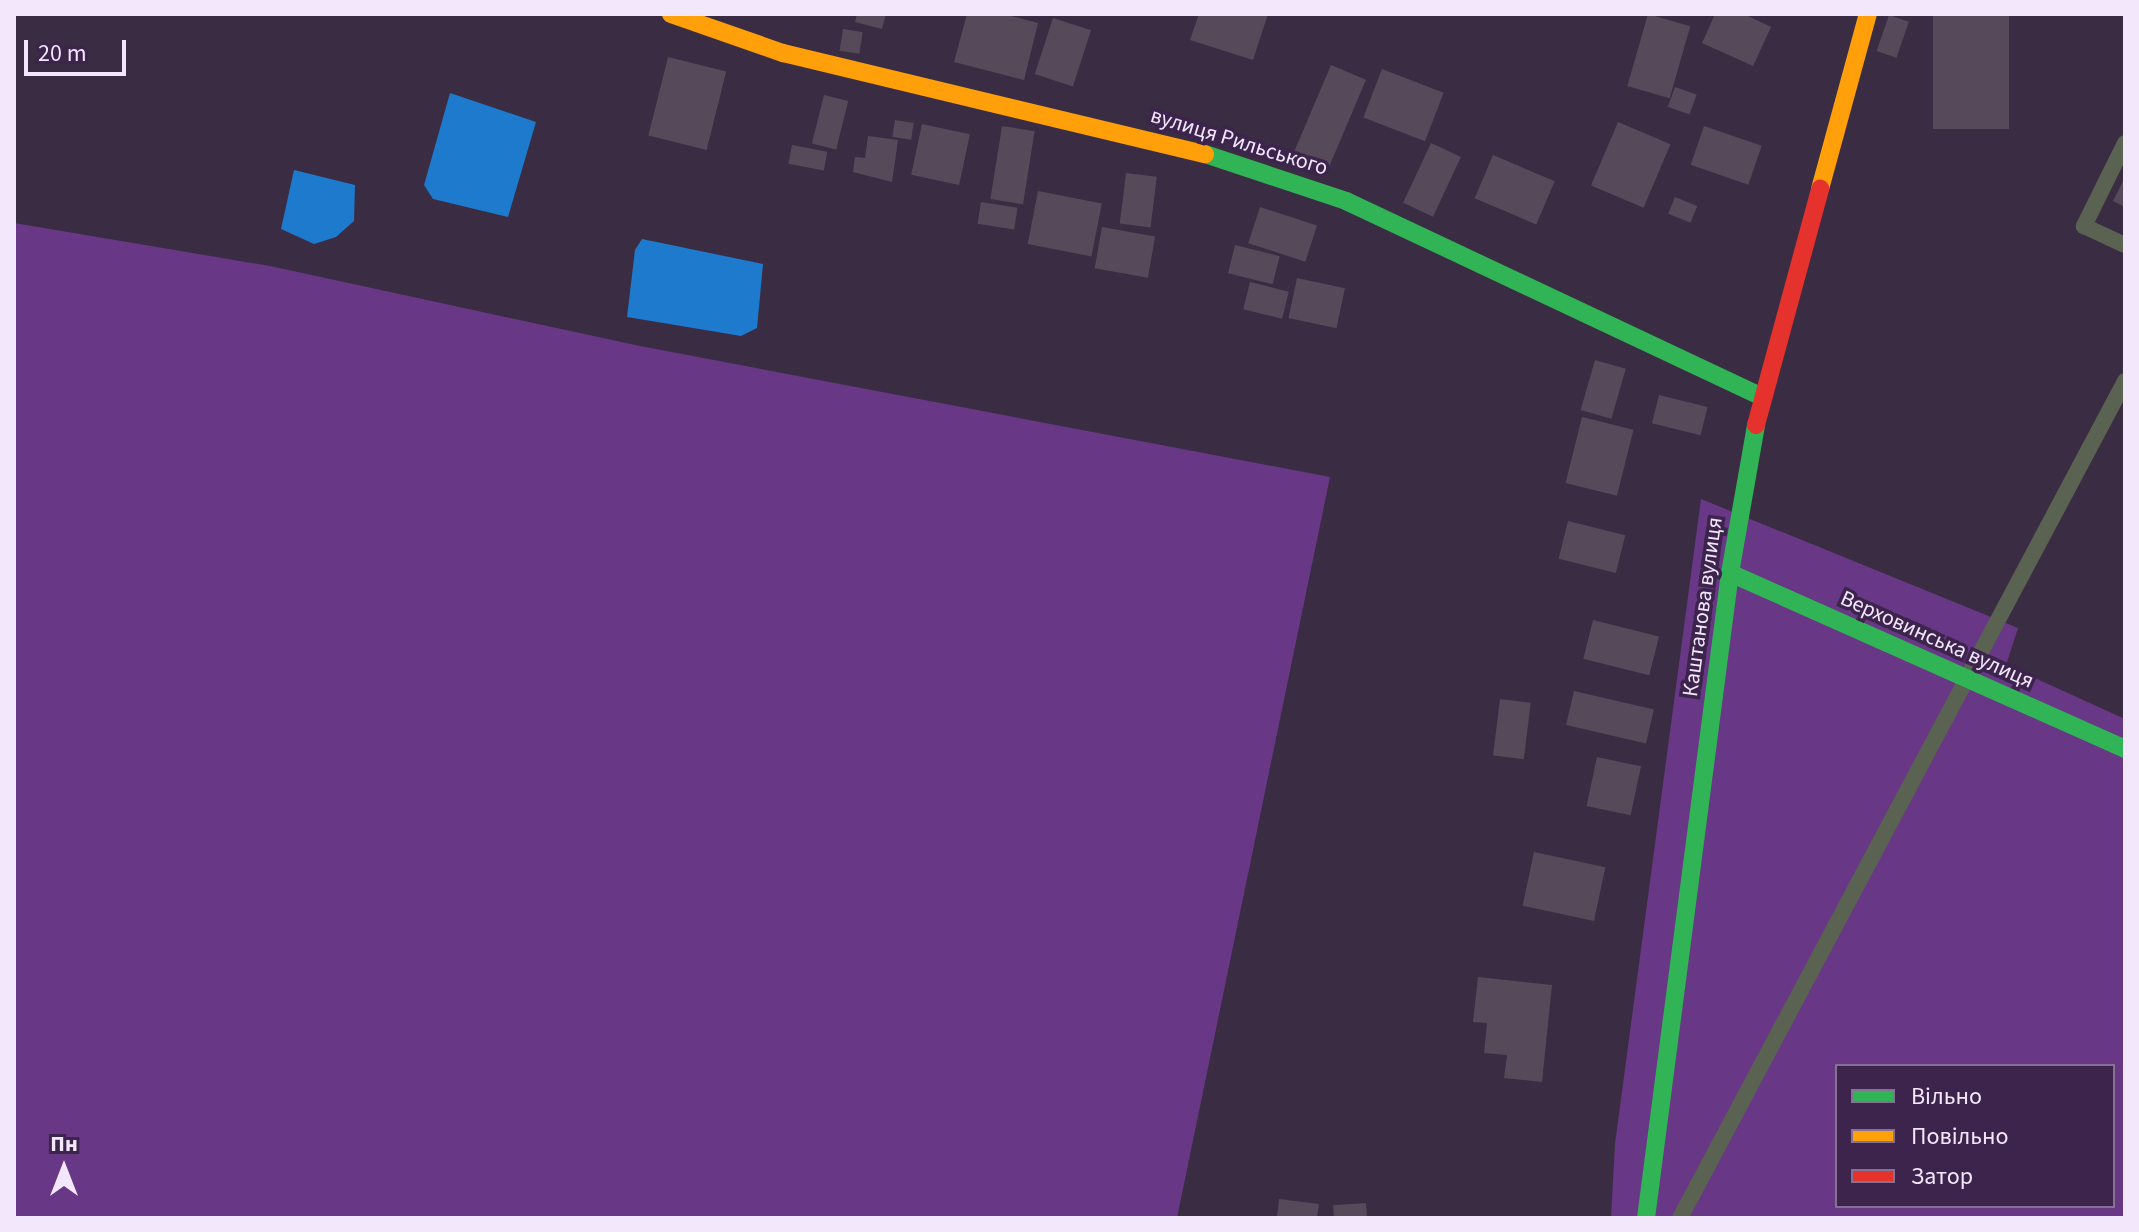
<!DOCTYPE html>
<meta charset="utf-8">
<style>
body{margin:0}
#map{position:relative;width:2139px;height:1232px;overflow:hidden;background:#3a2d43;font-family:"Source Sans 3",sans-serif}
div>[style]{position:absolute}
.green>*{inset:0;background:#683786}
.water>*{inset:0;background:#1e7acc}
.building>*{inset:0;background:#56495a;transform-origin:0 0}
.lane>*{height:16px;margin:-8px;padding:0 8px;transform-origin:8px;border-radius:8px;background:#5a6252}
.fast>*{height:18px;margin:-9px;padding:0 9px;transform-origin:9px;border-radius:9px;background:#30b455}
.slow>*{height:18px;margin:-9px;padding:0 9px;transform-origin:9px;border-radius:9px;background:#ff9f0a}
.jam>*{height:18px;margin:-9px;padding:0 9px;transform-origin:9px;border-radius:9px;background:#e5322d}
span{translate:-50% -50%;white-space:nowrap;text-align:center;line-height:1.15;-webkit-text-stroke:7px #3c244c;paint-order:stroke}
.street-label{font-size:22px;color:#f3e7fc}
.frame{position:absolute;inset:0;border:16px solid #f3e7fc;pointer-events:none}
.legend{position:absolute;left:1835px;top:1064px;width:280px;height:144px;box-sizing:border-box;background:#3c244c;border:2px solid #857292;margin:0;padding:10px 14px;list-style:none;font-size:24px;color:#f3e7fc}
.legend li{display:flex;align-items:center;gap:16px;height:40px}
.legend b{width:40px;border:2px solid #857292}
.north{position:absolute;left:24px;top:1128px;width:80px;height:80px;-webkit-text-stroke:6px #3c244c;paint-order:stroke;rotate:0deg;font-size:22px;font-weight:700;line-height:32px;text-align:center;color:#f3e7fc}
.north::after{content:'';display:block;margin:auto;width:28px;height:36px;background:#f3e7fc;clip-path:polygon(50% 0,100% 100%,50% 72%,0 100%)}
.scale{position:absolute;left:24px;top:40px;width:102px;height:36px;box-sizing:border-box;border:4px solid #f3e7fc;border-top:0;padding-left:10px;font-size:24px;line-height:28px;white-space:nowrap;color:#f3e7fc;-webkit-text-stroke:6px #3c244c;paint-order:stroke}
</style>
<div id="map">
<div class="green">
<i style="clip-path:polygon(14px 223px,270px 266px,640px 346px,1330px 477px,1177px 1218px,14px 1218px)"></i>
<i style="clip-path:polygon(evenodd,1701px 499px,2018px 628px,2006px 665px,2125px 719px,2125px 1218px,1611px 1218px,1615px 1144px,1701px 499px,1837px 1066px,2113px 1066px,2113px 1206px,1837px 1206px,1837px 1066px)"></i>
</div>
<div class="water">
<i style="clip-path:polygon(450px 93px,536px 122px,508px 217px,433px 199px,424px 185px)"></i>
<i style="clip-path:polygon(294px 170px,355px 185px,354px 221px,336px 237px,314px 244px,281px 229px)"></i>
<i style="clip-path:polygon(642px 239px,763px 264px,757px 328px,741px 336px,627px 317px,635px 250px)"></i>
</div>
<div class="building">
<i style="clip-path:polygon(857px 14px,886px 14px,882px 29px,855px 22px)"></i>
<i style="clip-path:polygon(967px 14px,1003px 14px,1038px 23px,1024px 80px,954px 62px)"></i>
<i style="clip-path:polygon(1199px 14px,1268px 14px,1253px 60px,1190px 40px)"></i>
<i style="left:1648px;top:14px;width:44px;height:75px;rotate:16deg"></i>
<i style="clip-path:polygon(1715px 14px,1744px 14px,1771px 27px,1753px 66px,1702px 43px)"></i>
<i style="left:1933px;top:14px;width:76px;height:115px"></i>
<i style="left:1889px;top:15px;width:21px;height:38px;rotate:19deg"></i>
<i style="left:1053px;top:18px;width:40px;height:59px;rotate:18deg"></i>
<i style="left:843px;top:29px;width:20px;height:22px;rotate:9deg"></i>
<i style="left:668px;top:57px;width:60px;height:81px;rotate:14deg"></i>
<i style="left:1331px;top:65px;width:38px;height:96px;rotate:23deg"></i>
<i style="left:1382px;top:69px;width:66px;height:52px;rotate:21deg"></i>
<i style="left:1675px;top:87px;width:23px;height:21px;rotate:20deg"></i>
<i style="left:824px;top:95px;width:25px;height:50px;rotate:14deg"></i>
<i style="left:895px;top:120px;width:19px;height:17px;rotate:9deg"></i>
<i style="left:1618px;top:122px;width:57px;height:69px;rotate:23deg"></i>
<i style="left:922px;top:124px;width:49px;height:52px;rotate:12deg"></i>
<i style="left:1002px;top:126px;width:33px;height:74px;rotate:9deg"></i>
<i style="left:1704px;top:126px;width:61px;height:41px;rotate:19deg"></i>
<i style="clip-path:polygon(868px 136px,898px 140px,892px 182px,853px 172px,855px 157px,865px 158px)"></i>
<i style="left:1431px;top:143px;width:33px;height:66px;rotate:25deg"></i>
<i style="left:792px;top:145px;width:36px;height:19px;rotate:11deg"></i>
<i style="left:1493px;top:155px;width:67px;height:47px;rotate:23deg"></i>
<i style="left:1126px;top:173px;width:31px;height:51px;rotate:7deg"></i>
<i style="clip-path:polygon(2125px 177px,2125px 207px,2113px 201px)"></i>
<i style="left:1038px;top:191px;width:65px;height:54px;rotate:11deg"></i>
<i style="left:1675px;top:197px;width:24px;height:18px;rotate:22deg"></i>
<i style="left:981px;top:202px;width:37px;height:22px;rotate:9deg"></i>
<i style="left:1260px;top:207px;width:60px;height:38px;rotate:18deg"></i>
<i style="left:1102px;top:227px;width:54px;height:42px;rotate:10deg"></i>
<i style="left:1235px;top:245px;width:46px;height:29px;rotate:14deg"></i>
<i style="left:1297px;top:278px;width:49px;height:41px;rotate:12deg"></i>
<i style="left:1250px;top:282px;width:40px;height:28px;rotate:14deg"></i>
<i style="left:1595px;top:360px;width:32px;height:52px;rotate:16deg"></i>
<i style="left:1659px;top:395px;width:50px;height:29px;rotate:14deg"></i>
<i style="left:1582px;top:417px;width:53px;height:68px;rotate:14deg"></i>
<i style="left:1568px;top:521px;width:59px;height:39px;rotate:14deg"></i>
<i style="left:1593px;top:620px;width:68px;height:40px;rotate:14deg"></i>
<i style="left:1574px;top:691px;width:82px;height:35px;rotate:13deg"></i>
<i style="left:1500px;top:699px;width:31px;height:57px;rotate:7deg"></i>
<i style="left:1597px;top:757px;width:45px;height:50px;rotate:12deg"></i>
<i style="left:1534px;top:852px;width:73px;height:55px;rotate:12deg"></i>
<i style="clip-path:polygon(1478px 977px,1552px 985px,1542px 1082px,1504px 1078px,1507px 1055px,1484px 1053px,1487px 1023px,1473px 1022px)"></i>
<i style="clip-path:polygon(1279px 1199px,1319px 1204px,1317px 1218px,1277px 1218px)"></i>
<i style="left:1366px;top:1203px;width:15px;height:33px;rotate:86deg"></i>
</div>
<div class="lane">
<i style="left:2125px;top:143px;width:93px;rotate:116.3deg"></i>
<i style="left:2084px;top:226px;width:45px;rotate:24.9deg"></i>
<i style="left:1680px;top:1218px;width:948px;rotate:-62deg"></i>
</div>
<div class="fast">
<i style="left:1205px;top:154px;width:149px;rotate:18.4deg"></i>
<i style="left:1346px;top:201px;width:461px;rotate:25.2deg"></i>
<i style="left:1730px;top:573px;width:432px;rotate:24deg"></i>
<i style="left:1646px;top:1218px;width:650px;rotate:-82.58deg"></i>
<i style="left:1730px;top:573px;width:150px;rotate:-80deg"></i>
</div>
<div class="slow">
<i style="left:671px;top:14px;width:119px;rotate:19.2deg"></i>
<i style="left:783px;top:53px;width:434px;rotate:13.5deg"></i>
<i style="left:1820px;top:189px;width:181px;rotate:-74.7deg"></i>
</div>
<div class="jam">
<i style="left:1756px;top:425px;width:245px;rotate:-74.8deg"></i>
</div>
<div class="street-label">
<span style="left:1239px;top:142px;rotate:17deg">вулиця Рильського</span>
<span style="left:1703px;top:607px;rotate:-82deg">Каштанова вулиця</span>
<span style="left:1937px;top:640px;rotate:24deg">Верховинська вулиця</span>
</div>
<div class="frame"></div>
<ul class="legend">
<li><b style="height:10px;background:#30b455"></b>Вільно</li>
<li><b style="height:10px;background:#ff9f0a"></b>Повільно</li>
<li><b style="height:10px;background:#e5322d"></b>Затор</li>
</ul>
<div class="north">Пн</div>
<div class="scale">20 m</div>
</div>
